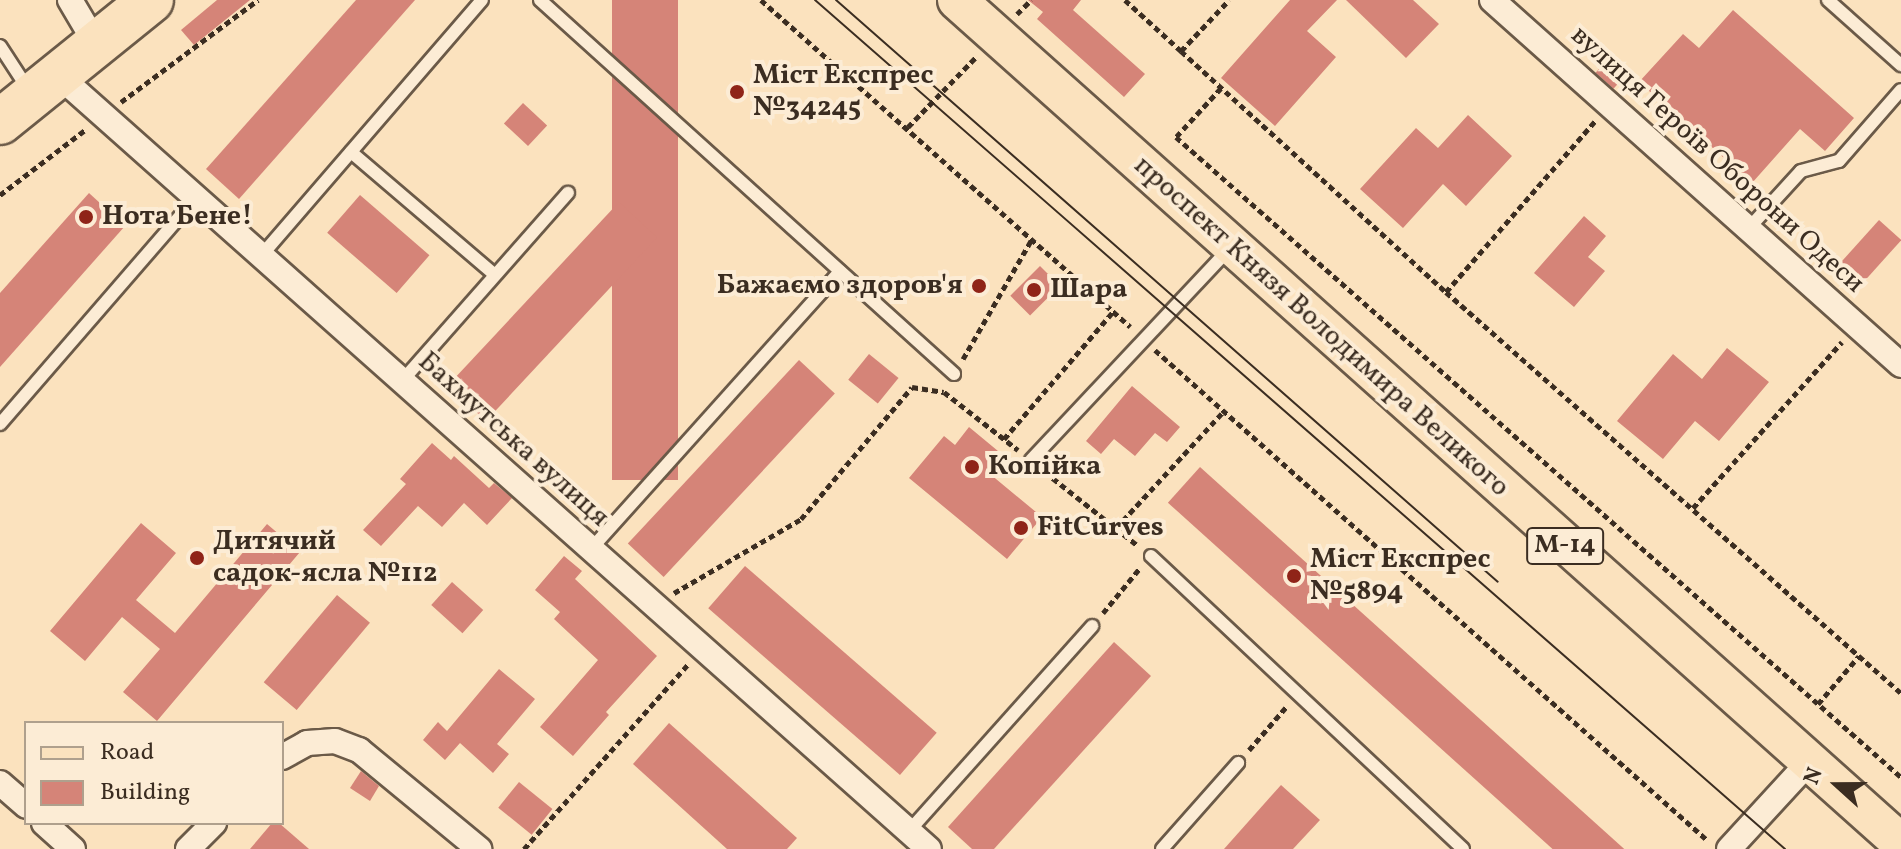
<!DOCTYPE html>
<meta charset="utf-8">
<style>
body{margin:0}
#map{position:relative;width:1901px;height:849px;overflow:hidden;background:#fbe2be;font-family:Vollkorn,serif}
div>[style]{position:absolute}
.building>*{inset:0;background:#d58478;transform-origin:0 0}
.path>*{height:5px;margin-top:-2.5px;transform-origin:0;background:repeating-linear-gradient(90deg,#3b2d21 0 6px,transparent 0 10px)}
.roads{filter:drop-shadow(2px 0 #6b5a48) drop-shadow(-2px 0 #6b5a48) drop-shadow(0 2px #6b5a48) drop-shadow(0 -2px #6b5a48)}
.lane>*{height:12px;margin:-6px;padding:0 6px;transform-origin:6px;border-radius:6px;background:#fcecd5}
.street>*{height:24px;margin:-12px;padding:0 12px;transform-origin:12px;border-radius:12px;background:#fcecd5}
.primary>*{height:38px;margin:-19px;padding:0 19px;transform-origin:19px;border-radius:19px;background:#fbe2be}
.highway>*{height:44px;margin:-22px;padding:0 22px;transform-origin:22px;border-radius:22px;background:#fbe2be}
.tram>*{height:2px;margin:-1px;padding:0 1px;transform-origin:1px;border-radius:1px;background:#3b2d21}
.dots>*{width:22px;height:22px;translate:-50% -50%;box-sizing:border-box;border:4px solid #fcecd5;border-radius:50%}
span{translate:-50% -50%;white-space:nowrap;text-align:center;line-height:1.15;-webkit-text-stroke:8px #fcecd5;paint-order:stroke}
.shield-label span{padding:2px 6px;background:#fcecd5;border:2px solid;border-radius:6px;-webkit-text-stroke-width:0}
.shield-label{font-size:26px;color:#3b2d21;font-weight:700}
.poi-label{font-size:28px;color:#3b2d21;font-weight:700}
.left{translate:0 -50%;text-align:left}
.right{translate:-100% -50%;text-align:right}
.street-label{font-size:28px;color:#3b2d21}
.legend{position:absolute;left:24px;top:721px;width:260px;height:104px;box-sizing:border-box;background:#fcecd5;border:2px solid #afa08d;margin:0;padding:10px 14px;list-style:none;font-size:24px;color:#3b2d21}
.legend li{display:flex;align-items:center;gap:16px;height:40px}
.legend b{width:40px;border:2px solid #afa08d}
.north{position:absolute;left:1797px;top:745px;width:80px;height:80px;-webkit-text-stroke:6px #fcecd5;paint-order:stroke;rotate:291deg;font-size:22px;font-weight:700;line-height:32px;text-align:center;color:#3b2d21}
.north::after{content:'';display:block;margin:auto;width:28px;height:36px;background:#3b2d21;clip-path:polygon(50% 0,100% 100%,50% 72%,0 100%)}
</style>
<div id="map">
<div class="building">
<i style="clip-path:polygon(217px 0,250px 0,194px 45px,181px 30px)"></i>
<i style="clip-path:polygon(356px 0,415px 0,239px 199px,206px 169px)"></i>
<i style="left:612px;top:0;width:66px;height:480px"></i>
<i style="clip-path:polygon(1028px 0,1081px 0,1073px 10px,1145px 74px,1124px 97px,1037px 19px,1043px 12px)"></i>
<i style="clip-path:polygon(1290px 0,1337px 0,1307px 31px,1336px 57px,1275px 126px,1221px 78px)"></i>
<i style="clip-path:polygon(1346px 0,1413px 0,1439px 24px,1406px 58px)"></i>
<i style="clip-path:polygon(1733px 10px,1854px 118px,1825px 151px,1800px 129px,1752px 183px,1639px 82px,1683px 34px,1699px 48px)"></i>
<i style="left:1607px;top:60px;width:24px;height:17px;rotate:42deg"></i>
<i style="left:523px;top:103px;width:33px;height:28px;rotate:43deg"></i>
<i style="clip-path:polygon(1468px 115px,1512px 156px,1466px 206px,1443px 184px,1403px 228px,1360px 189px,1416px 128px,1438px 148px)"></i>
<i style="clip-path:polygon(89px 193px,125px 226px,0 367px,0 293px)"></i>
<i style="left:360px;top:195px;width:92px;height:50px;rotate:41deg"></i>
<i style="left:619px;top:202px;width:52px;height:251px;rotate:43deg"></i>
<i style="clip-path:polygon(1584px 216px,1606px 236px,1588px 257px,1605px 271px,1574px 307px,1534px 273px)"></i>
<i style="left:1879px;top:220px;width:30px;height:62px;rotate:42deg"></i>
<i style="left:1040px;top:266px;width:28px;height:42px;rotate:45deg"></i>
<i style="clip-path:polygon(1727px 348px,1769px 382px,1719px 441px,1695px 421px,1663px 459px,1617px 421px,1673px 354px,1702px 379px)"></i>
<i style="left:869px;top:354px;width:38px;height:33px;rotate:39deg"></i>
<i style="left:799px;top:360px;width:49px;height:251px;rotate:43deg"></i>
<i style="clip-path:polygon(1132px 386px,1180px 427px,1167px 442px,1155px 433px,1135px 456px,1114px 439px,1101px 454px,1086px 441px)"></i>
<i style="clip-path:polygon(969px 427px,1004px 456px,990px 474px,1042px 517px,1007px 559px,909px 478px,944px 436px,955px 445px)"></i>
<i style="clip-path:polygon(432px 443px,451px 460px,454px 456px,489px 488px,494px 483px,512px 498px,487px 525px,464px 503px,442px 527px,418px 506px,381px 546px,363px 530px,406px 484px,400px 479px)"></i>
<i style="left:1200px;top:467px;width:572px;height:48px;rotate:42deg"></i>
<i style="clip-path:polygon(141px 523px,176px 553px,136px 600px,175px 633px,267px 524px,300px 552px,157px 721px,123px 692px,160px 649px,122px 617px,85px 661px,50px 631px)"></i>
<i style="clip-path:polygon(564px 556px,582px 571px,575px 579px,657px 656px,606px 712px,609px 715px,573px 756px,540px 727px,598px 660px,554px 619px,560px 612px,535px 590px)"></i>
<i style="left:745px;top:566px;width:254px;height:56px;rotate:41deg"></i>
<i style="left:452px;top:582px;width:42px;height:31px;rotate:42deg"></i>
<i style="left:337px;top:595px;width:43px;height:114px;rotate:40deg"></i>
<i style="clip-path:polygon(1114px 642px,1151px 676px,994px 849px,972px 849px,948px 827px)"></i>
<i style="clip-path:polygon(499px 669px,535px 699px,497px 744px,509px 754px,493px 773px,460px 743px,445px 760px,423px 740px,438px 722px,447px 731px)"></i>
<i style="clip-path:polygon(669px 723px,797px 838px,787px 849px,727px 849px,633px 764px)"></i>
<i style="clip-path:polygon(361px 771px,379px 786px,370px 801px,350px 788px)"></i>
<i style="left:519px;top:782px;width:43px;height:33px;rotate:39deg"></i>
<i style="clip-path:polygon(1281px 785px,1320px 820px,1293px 849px,1224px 849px)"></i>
<i style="clip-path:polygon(272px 823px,279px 823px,309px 849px,250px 849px)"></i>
</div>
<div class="path">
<i style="left:761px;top:0;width:493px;rotate:41.5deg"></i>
<i style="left:1125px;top:0;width:76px;rotate:42.3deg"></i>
<i style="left:1181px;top:51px;width:70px;rotate:-46.7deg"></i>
<i style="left:1017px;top:14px;width:20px;rotate:-45deg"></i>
<i style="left:1181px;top:51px;width:358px;rotate:42.3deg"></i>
<i style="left:1446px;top:292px;width:606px;rotate:41.39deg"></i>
<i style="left:1221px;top:88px;width:67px;rotate:132.6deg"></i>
<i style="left:1176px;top:137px;width:967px;rotate:41.44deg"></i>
<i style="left:121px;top:102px;width:171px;rotate:-36.7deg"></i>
<i style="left:908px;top:127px;width:99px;rotate:-45.8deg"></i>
<i style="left:0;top:195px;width:107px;rotate:-37.4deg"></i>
<i style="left:1446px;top:292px;width:227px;rotate:-48.9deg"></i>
<i style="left:1155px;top:350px;width:738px;rotate:41.59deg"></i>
<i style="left:963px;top:359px;width:138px;rotate:-60.1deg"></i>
<i style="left:1004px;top:439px;width:167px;rotate:-49.4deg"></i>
<i style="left:1045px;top:472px;width:117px;rotate:38.4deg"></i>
<i style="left:1693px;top:508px;width:223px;rotate:-48.1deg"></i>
<i style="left:1116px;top:528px;width:159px;rotate:-47.3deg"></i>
<i style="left:674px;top:593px;width:147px;rotate:-30.2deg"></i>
<i style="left:801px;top:519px;width:172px;rotate:-49.9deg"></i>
<i style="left:912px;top:387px;width:32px;rotate:9deg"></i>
<i style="left:944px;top:392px;width:94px;rotate:38.1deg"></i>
<i style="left:1103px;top:613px;width:58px;rotate:-50.6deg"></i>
<i style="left:1818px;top:704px;width:63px;rotate:-49.5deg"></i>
<i style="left:1249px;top:750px;width:58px;rotate:-49.2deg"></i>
<i style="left:524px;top:849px;width:247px;rotate:-48.4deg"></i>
</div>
<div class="roads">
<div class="lane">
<i style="left:540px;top:0;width:558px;rotate:42.09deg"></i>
<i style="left:1828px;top:0;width:98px;rotate:41.7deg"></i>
<i style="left:0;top:46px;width:51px;rotate:56.9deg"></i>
<i style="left:351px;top:152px;width:189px;rotate:40.5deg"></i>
<i style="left:1749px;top:228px;width:77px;rotate:-47.6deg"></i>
<i style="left:1801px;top:171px;width:39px;rotate:-15deg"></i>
<i style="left:1839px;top:161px;width:94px;rotate:-48.9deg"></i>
<i style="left:261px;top:256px;width:338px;rotate:-49.2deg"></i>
<i style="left:402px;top:381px;width:251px;rotate:-48.6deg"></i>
<i style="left:0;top:424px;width:299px;rotate:-49.1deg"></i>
<i style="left:1031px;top:460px;width:288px;rotate:-46.8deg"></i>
<i style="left:591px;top:549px;width:373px;rotate:-48.1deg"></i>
<i style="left:1151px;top:556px;width:428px;rotate:43.2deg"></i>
<i style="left:909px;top:831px;width:275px;rotate:-48.2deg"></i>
<i style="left:1162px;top:849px;width:115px;rotate:-48.5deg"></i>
</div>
<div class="street">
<i style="left:70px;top:0;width:51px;rotate:59.4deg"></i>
<i style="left:1492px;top:0;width:548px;rotate:41.75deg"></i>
<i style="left:58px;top:75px;width:1165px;rotate:41.63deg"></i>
<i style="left:282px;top:757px;width:29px;rotate:-29deg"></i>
<i style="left:307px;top:743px;width:28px;rotate:-4deg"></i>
<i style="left:335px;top:741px;width:26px;rotate:21deg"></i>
<i style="left:359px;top:750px;width:156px;rotate:39.5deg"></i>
<i style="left:0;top:783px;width:35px;rotate:41deg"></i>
<i style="left:44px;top:823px;width:39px;rotate:42deg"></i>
<i style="left:188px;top:849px;width:37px;rotate:-45deg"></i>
<i style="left:1729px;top:849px;width:120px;rotate:-47.4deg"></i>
</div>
<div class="primary">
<i style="left:957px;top:0;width:1266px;rotate:41.77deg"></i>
</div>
<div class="highway">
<i style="left:0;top:122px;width:194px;rotate:-38.9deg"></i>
</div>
</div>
<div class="tram">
<i style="left:815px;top:0;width:1289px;rotate:41.19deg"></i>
<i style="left:836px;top:0;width:881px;rotate:41.32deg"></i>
</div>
<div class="dots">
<i style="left:737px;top:92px;background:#8f2418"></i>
<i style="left:86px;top:217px;background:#8f2418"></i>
<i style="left:979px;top:286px;background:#8f2418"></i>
<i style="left:1034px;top:290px;background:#8f2418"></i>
<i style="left:972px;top:467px;background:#8f2418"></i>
<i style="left:1021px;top:528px;background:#8f2418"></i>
<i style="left:197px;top:558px;background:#8f2418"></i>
<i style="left:1294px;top:576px;background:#8f2418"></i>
</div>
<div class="shield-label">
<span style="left:1565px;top:546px">М-14</span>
</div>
<div class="poi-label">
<span class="left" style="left:753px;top:92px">Міст Експрес<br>№34245</span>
<span class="left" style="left:102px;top:217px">Нота Бене!</span>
<span class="right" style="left:963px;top:286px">Бажаємо здоров'я</span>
<span class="left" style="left:1050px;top:290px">Шара</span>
<span class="left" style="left:988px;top:467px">Копійка</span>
<span class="left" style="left:1037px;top:528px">FitCurves</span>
<span class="left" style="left:213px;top:558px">Дитячий<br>садок-ясла №112</span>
<span class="left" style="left:1310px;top:576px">Міст Експрес<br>№5894</span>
</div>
<div class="street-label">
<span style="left:1717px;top:160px;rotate:42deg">вулиця Героїв Оборони Одеси</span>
<span style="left:1321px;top:327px;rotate:42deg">проспект Князя Володимира Великого</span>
<span style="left:513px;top:440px;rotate:42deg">Бахмутська вулиця</span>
</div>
<ul class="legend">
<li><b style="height:10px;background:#fbe2be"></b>Road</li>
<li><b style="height:22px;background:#d58478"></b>Building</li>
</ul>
<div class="north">N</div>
</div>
